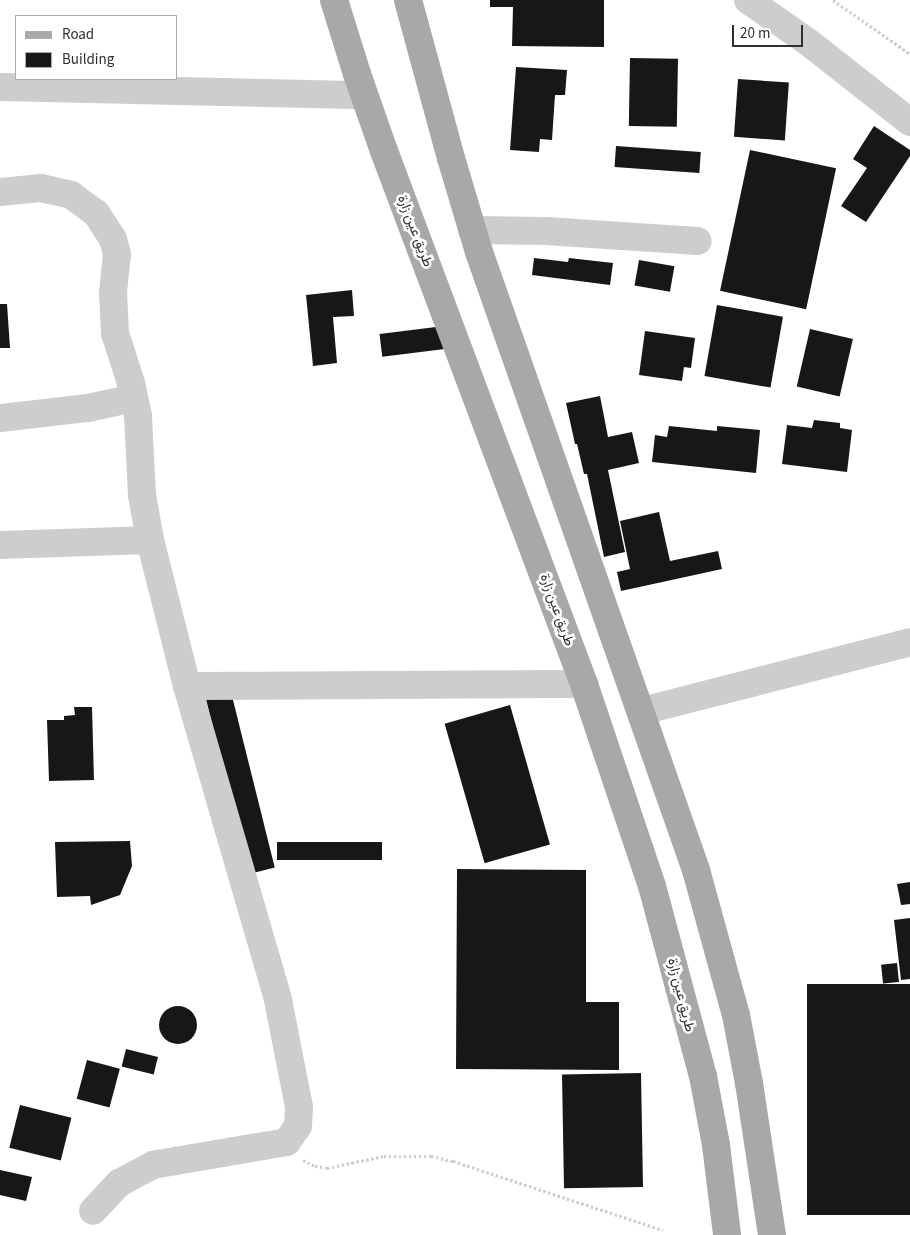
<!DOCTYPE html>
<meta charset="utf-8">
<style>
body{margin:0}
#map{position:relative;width:910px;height:1235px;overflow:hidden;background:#fff;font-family:"Source Sans 3",Vazirmatn,sans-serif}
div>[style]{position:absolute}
.building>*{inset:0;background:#171717;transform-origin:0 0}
.round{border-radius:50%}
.path>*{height:3px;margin-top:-1.5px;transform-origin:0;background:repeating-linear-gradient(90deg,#cdcdcd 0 2.5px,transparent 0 5px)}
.minor>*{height:28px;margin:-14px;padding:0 14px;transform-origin:14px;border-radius:14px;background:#cdcdcd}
.major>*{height:28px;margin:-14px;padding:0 14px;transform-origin:14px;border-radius:14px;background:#a8a8a8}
span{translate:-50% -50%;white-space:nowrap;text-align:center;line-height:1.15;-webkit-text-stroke:5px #fff;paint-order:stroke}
.street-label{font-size:14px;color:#303030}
.legend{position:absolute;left:15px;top:15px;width:162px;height:65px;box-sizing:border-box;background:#fff;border:1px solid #acacac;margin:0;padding:6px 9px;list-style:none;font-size:15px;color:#303030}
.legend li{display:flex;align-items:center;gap:10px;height:25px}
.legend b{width:25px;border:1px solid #acacac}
.scale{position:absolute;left:732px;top:25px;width:71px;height:22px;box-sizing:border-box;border:2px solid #303030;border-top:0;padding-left:6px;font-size:15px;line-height:18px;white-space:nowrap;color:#303030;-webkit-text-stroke:4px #fff;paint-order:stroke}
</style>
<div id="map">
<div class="building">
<i style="clip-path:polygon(490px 0,604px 0,604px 47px,512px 46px,513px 7px,490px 7px)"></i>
<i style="left:630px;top:58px;width:48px;height:68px;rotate:1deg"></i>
<i style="clip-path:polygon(516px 67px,567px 70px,565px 95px,555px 95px,552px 140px,540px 139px,539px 152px,510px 150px)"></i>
<i style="left:738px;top:79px;width:51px;height:58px;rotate:4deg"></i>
<i style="clip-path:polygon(874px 126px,910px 150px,910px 156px,866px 222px,841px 206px,867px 168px,853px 159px)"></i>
<i style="left:616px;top:146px;width:85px;height:21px;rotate:4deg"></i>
<i style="left:750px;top:150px;width:88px;height:144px;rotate:12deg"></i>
<i style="clip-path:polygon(534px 258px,568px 262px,569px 258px,613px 263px,610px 285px,532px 275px)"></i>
<i style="left:639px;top:260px;width:36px;height:26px;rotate:10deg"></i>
<i style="clip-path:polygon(352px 290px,354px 316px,333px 317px,337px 363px,313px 366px,306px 295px)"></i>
<i style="clip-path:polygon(0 304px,7px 304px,10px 348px,0 348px)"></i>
<i style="left:717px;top:305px;width:67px;height:72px;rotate:10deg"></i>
<i style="left:444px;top:326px;width:23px;height:65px;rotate:83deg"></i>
<i style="left:810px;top:329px;width:44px;height:59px;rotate:13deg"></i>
<i style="clip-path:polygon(645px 331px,695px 338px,691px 368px,684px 367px,682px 381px,639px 375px)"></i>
<i style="clip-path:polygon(600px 396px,608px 437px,632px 432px,639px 463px,608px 470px,625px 552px,604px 557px,587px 474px,584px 474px,577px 444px,575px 444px,566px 403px)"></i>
<i style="clip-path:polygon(814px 420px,840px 423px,840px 428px,852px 430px,847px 472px,782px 464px,787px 425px,812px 428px)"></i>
<i style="clip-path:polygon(669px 426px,717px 431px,717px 426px,760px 430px,756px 473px,652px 462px,655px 435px,667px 437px)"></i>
<i style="clip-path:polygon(659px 512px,670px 561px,718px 551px,722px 569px,621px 591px,617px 572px,630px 569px,620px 521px)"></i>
<i style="left:230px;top:688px;width:185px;height:26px;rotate:76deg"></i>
<i style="left:510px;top:705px;width:145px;height:68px;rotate:74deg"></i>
<i style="clip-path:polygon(74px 707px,92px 707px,94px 780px,49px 781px,47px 720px,64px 720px,64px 716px,75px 715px)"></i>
<i style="clip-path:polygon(130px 841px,132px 866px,120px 895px,91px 905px,90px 896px,57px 897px,55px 842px)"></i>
<i style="left:382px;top:842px;width:18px;height:105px;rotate:90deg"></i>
<i style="clip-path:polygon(457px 869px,586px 870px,586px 1002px,619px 1002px,619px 1070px,456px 1069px)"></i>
<i style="clip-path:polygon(910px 882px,910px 904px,901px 905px,897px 884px)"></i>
<i style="clip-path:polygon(910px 918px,910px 979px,901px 980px,894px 920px)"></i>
<i style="left:897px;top:963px;width:19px;height:16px;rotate:84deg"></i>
<i style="left:910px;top:984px;width:231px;height:103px;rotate:90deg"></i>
<i class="round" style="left:159px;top:1006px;width:38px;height:38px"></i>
<i style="left:126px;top:1049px;width:33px;height:18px;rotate:14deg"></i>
<i style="left:87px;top:1060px;width:34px;height:40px;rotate:15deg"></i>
<i style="left:641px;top:1073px;width:114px;height:79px;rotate:89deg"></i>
<i style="left:20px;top:1105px;width:53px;height:44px;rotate:14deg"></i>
<i style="clip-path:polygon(0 1170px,32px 1177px,26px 1201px,0 1195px)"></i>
</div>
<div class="path">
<i style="left:833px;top:0;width:94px;rotate:35deg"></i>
<i style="left:303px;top:1160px;width:13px;rotate:27deg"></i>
<i style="left:315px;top:1166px;width:12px;rotate:9deg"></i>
<i style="left:327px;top:1168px;width:58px;rotate:-11.9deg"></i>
<i style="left:384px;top:1156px;width:47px"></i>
<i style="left:431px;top:1156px;width:23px;rotate:13deg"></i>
<i style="left:453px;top:1161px;width:221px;rotate:18.2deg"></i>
</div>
<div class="minor">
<i style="left:748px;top:0;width:73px;rotate:35deg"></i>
<i style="left:808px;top:42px;width:130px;rotate:38.1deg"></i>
<i style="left:0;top:87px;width:364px;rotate:1.3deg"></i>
<i style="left:0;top:192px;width:41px;rotate:-5.6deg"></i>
<i style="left:41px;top:188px;width:31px;rotate:13deg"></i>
<i style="left:71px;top:195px;width:31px;rotate:36deg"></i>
<i style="left:96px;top:213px;width:31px;rotate:57deg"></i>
<i style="left:113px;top:239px;width:16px;rotate:75deg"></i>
<i style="left:117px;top:254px;width:38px;rotate:96deg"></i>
<i style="left:113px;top:292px;width:41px;rotate:87.2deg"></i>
<i style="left:115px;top:333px;width:52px;rotate:72.3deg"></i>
<i style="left:131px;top:383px;width:34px;rotate:78deg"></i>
<i style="left:138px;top:416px;width:79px;rotate:87.1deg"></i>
<i style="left:142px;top:495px;width:46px;rotate:79.9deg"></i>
<i style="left:150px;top:540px;width:151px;rotate:75.8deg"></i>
<i style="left:187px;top:686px;width:327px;rotate:73.8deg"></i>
<i style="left:278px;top:1000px;width:109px;rotate:78.9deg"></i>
<i style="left:299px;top:1107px;width:19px;rotate:93deg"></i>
<i style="left:298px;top:1126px;width:19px;rotate:125deg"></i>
<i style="left:287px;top:1142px;width:136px;rotate:170.3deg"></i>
<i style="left:153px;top:1165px;width:38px;rotate:152deg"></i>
<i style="left:119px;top:1183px;width:38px;rotate:133deg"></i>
<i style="left:472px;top:230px;width:74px;rotate:0.8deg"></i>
<i style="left:546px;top:231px;width:152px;rotate:3.8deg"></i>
<i style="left:0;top:418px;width:89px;rotate:-6.5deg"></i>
<i style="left:88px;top:408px;width:47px;rotate:-12.3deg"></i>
<i style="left:0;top:545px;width:150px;rotate:-1.9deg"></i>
<i style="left:187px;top:686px;width:397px;rotate:-0.3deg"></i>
<i style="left:642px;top:711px;width:277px;rotate:-14.4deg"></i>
</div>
<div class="major">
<i style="left:334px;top:0;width:77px;rotate:72.7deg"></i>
<i style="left:357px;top:74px;width:82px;rotate:70.7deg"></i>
<i style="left:384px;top:151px;width:569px;rotate:69.43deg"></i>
<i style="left:584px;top:684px;width:213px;rotate:71.4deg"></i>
<i style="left:652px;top:886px;width:197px;rotate:75deg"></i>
<i style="left:703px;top:1076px;width:70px;rotate:79.3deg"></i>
<i style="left:716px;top:1145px;width:91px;rotate:83deg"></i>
<i style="left:408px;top:0;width:164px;rotate:74.8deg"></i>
<i style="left:451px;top:158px;width:98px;rotate:73.4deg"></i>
<i style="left:479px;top:252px;width:655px;rotate:70.65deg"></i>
<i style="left:696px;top:870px;width:150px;rotate:74.6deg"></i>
<i style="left:736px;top:1015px;width:69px;rotate:79.2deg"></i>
<i style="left:749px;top:1083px;width:154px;rotate:81.4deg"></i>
</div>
<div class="street-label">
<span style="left:415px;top:231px;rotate:69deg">طريق عين زارة</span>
<span style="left:557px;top:610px;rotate:70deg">طريق عين زارة</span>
<span style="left:681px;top:995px;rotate:76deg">طريق عين زارة</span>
</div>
<ul class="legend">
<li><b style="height:6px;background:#a8a8a8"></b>Road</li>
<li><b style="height:14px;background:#171717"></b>Building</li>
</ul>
<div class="scale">20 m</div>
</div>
